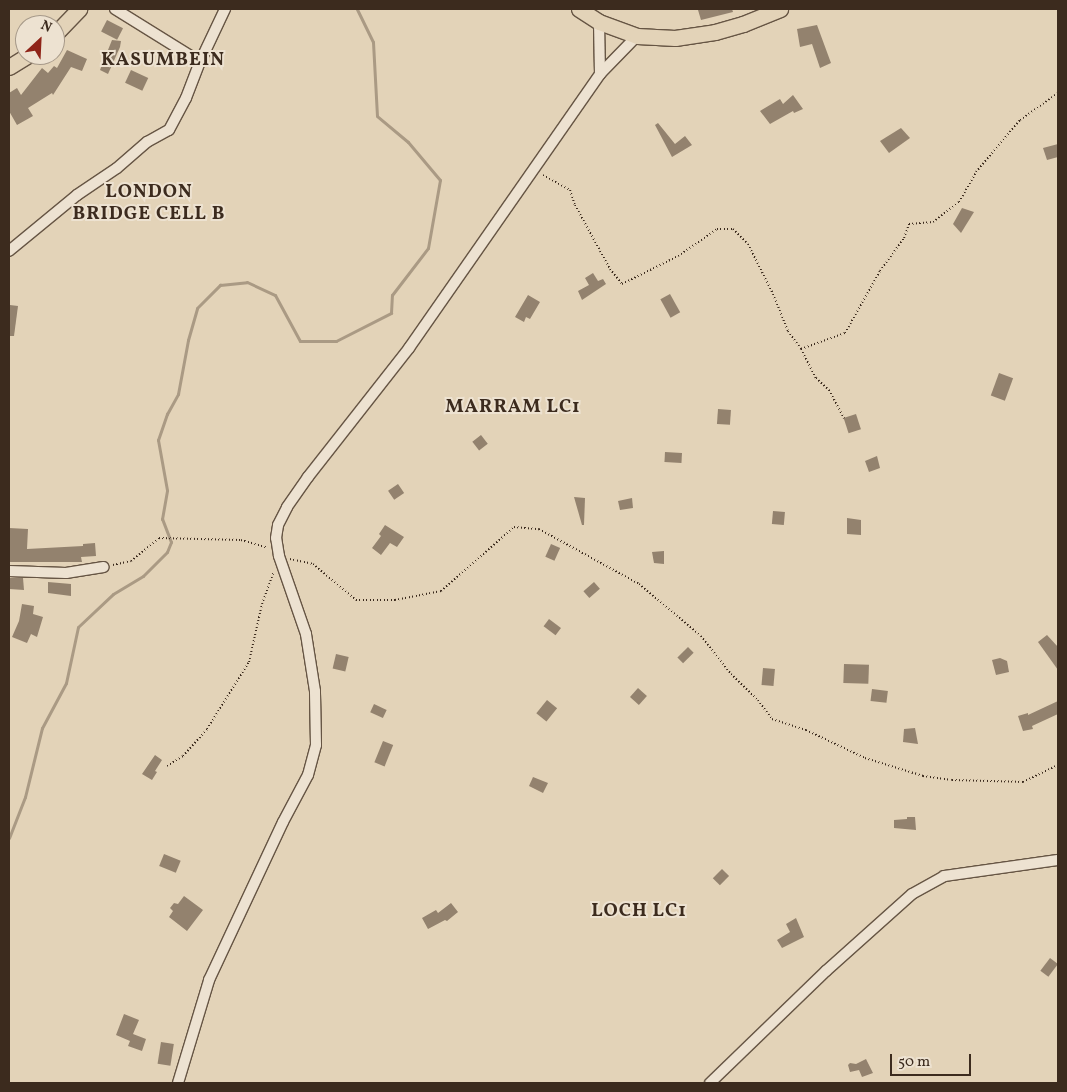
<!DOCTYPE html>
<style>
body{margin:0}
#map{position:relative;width:1067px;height:1092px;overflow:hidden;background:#e3d3b8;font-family:Vollkorn,serif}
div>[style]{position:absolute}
.stream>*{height:3px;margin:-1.5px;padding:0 1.5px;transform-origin:1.5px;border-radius:1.5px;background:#aa9a84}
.building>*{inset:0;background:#93826e;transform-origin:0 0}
.path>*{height:2px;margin-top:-1px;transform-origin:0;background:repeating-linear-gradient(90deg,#3c2b1e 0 1px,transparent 0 3.5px)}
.roads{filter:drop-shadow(1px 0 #654) drop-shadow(-1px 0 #654) drop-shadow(0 1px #654) drop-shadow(0 -1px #654)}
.minor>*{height:10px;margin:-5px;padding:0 5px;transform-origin:5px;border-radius:5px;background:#ede2d1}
.primary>*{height:15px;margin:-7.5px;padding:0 7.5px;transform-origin:7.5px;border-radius:7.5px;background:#e3d3b8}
span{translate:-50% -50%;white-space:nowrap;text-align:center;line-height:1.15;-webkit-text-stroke:4px #ede2d1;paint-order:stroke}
.district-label{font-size:19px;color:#3c2b1e;font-weight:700;letter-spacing:1px}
.frame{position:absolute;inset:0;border:10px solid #3c2b1e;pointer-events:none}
.north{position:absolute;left:15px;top:15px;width:50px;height:50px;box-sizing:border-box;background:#ede2d1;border:1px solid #a69989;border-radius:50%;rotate:25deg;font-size:14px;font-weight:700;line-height:20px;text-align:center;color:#3c2b1e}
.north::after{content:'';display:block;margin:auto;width:18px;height:22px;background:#8f2418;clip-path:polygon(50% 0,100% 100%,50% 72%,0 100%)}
.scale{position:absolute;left:890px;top:1054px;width:81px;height:22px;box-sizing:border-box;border:2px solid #3c2b1e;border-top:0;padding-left:6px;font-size:15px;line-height:18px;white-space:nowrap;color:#3c2b1e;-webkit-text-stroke:4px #ede2d1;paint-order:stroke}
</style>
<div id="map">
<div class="stream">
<i style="left:9px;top:838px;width:44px;rotate:-68.7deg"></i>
<i style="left:25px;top:797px;width:71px;rotate:-76.2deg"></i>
<i style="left:42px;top:728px;width:51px;rotate:-61.9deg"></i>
<i style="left:66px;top:683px;width:57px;rotate:-77.9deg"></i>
<i style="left:78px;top:627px;width:48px;rotate:-43.3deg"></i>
<i style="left:113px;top:594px;width:35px;rotate:-31deg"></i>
<i style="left:143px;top:576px;width:34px;rotate:-45deg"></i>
<i style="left:167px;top:552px;width:11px;rotate:-68deg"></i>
<i style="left:171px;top:542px;width:25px;rotate:-111deg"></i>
<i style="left:162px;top:519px;width:29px;rotate:-80deg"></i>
<i style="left:167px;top:490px;width:51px;rotate:-100.2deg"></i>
<i style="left:158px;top:440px;width:28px;rotate:-71deg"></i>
<i style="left:167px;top:414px;width:23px;rotate:-61deg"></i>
<i style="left:178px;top:394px;width:55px;rotate:-79.5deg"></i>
<i style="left:188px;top:340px;width:33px;rotate:-74deg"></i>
<i style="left:197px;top:308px;width:33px;rotate:-45deg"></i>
<i style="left:220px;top:285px;width:27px;rotate:-6deg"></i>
<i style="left:247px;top:282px;width:31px;rotate:25deg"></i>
<i style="left:275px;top:295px;width:52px;rotate:61.5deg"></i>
<i style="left:300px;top:341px;width:36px"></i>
<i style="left:336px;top:341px;width:62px;rotate:-27deg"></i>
<i style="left:391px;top:313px;width:18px;rotate:-87deg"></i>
<i style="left:392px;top:295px;width:59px;rotate:-52.5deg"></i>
<i style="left:428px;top:248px;width:69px;rotate:-80deg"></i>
<i style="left:440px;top:180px;width:50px;rotate:-130.1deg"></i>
<i style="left:408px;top:142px;width:40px;rotate:-140deg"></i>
<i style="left:377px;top:116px;width:74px;rotate:-93.1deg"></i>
<i style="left:373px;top:42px;width:37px;rotate:-116deg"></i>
</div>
<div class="building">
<i style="clip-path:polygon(732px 9px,733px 12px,701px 20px,698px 10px)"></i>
<i style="left:107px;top:20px;width:18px;height:13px;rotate:27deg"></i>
<i style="clip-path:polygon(817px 25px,831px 63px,820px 68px,812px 44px,800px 47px,797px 29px)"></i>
<i style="clip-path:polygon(112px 40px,121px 41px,120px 47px,108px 74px,100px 70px)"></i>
<i style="clip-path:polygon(67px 50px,87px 59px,82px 71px,71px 67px,53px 95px,52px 93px,28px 108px,33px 116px,17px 125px,9px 111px,9px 93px,17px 88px,21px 95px,42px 68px,48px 73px,54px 66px,57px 68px)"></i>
<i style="left:131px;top:70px;width:19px;height:14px;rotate:25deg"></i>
<i style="clip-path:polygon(793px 95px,803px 109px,794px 113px,793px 111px,770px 124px,760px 111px,780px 99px,783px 104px)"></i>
<i style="clip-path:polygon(658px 123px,675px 144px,685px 136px,692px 145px,672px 157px,655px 125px)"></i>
<i style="clip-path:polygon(901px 128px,910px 138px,889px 153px,880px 141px)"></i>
<i style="clip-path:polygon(1058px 144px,1058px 157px,1047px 160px,1043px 148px)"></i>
<i style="clip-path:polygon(962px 208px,974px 212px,961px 233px,953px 224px)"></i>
<i style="clip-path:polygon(593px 273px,598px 281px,603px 279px,606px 284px,582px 300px,578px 291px,589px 285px,585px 278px)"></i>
<i style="left:670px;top:294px;width:21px;height:11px;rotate:61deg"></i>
<i style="clip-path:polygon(528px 295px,540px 302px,530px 319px,526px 317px,524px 322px,515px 317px)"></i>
<i style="clip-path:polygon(10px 305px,18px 306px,14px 336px,9px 336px)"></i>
<i style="left:999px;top:373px;width:15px;height:24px;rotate:20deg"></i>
<i style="left:718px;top:409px;width:13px;height:15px;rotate:4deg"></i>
<i style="left:856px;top:414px;width:16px;height:13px;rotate:72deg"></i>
<i style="left:481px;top:435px;width:11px;height:11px;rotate:52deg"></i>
<i style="left:665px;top:452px;width:17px;height:10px;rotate:3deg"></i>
<i style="clip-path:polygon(877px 456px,880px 468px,869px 472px,865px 461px)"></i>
<i style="left:398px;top:484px;width:11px;height:12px;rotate:56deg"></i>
<i style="clip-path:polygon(574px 497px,585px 498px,584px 525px,582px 525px)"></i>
<i style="clip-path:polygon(632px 498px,633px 508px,620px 510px,618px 501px)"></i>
<i style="left:773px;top:511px;width:12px;height:13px;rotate:5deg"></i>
<i style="clip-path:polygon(847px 518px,861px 520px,861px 535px,847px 534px)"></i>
<i style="clip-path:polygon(385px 525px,404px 537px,397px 547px,390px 543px,381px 555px,372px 548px,381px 536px,379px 534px)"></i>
<i style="clip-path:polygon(9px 528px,28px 529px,27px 549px,83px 546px,83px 544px,95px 543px,96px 556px,81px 557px,82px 562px,9px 562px)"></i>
<i style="left:551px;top:544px;width:10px;height:14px;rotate:24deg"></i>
<i style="clip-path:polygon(664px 551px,664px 564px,654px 563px,652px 552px)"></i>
<i style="clip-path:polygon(9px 578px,23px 578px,24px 590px,9px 589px)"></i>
<i style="clip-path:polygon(48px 582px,71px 584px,71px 596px,48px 593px)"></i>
<i style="left:594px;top:582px;width:9px;height:14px;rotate:49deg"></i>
<i style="clip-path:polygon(22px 604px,34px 606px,33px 614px,43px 617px,37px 637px,31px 634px,27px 643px,12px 637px,19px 621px)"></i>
<i style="left:549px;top:619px;width:15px;height:9px;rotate:37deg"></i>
<i style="clip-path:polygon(1047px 635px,1058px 647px,1058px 670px,1038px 642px)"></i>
<i style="left:688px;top:647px;width:8px;height:15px;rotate:45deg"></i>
<i style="left:336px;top:654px;width:13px;height:15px;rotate:13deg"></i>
<i style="clip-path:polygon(1000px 658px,1007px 661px,1009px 672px,996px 675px,992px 660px)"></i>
<i style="left:844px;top:664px;width:25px;height:19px;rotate:2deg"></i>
<i style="left:763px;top:668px;width:12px;height:17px;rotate:5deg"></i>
<i style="left:638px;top:688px;width:12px;height:12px;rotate:42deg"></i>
<i style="left:872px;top:689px;width:16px;height:12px;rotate:7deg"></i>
<i style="left:547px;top:700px;width:13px;height:17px;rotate:39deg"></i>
<i style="clip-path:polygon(1058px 701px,1058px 714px,1032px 726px,1033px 729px,1023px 731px,1018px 716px,1028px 713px,1028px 715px)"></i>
<i style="left:374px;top:704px;width:14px;height:9px;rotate:25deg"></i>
<i style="clip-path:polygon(915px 728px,918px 744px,903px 742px,904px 729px)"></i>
<i style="left:383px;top:741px;width:11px;height:23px;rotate:22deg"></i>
<i style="clip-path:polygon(155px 755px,162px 760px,155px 771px,157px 772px,152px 780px,142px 774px)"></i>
<i style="clip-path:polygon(533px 777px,548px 783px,543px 793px,529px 786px)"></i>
<i style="clip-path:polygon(907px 817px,915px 817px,916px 830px,894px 828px,894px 820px,907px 819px)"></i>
<i style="left:164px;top:854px;width:18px;height:13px;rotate:22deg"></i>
<i style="left:722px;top:869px;width:10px;height:13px;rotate:45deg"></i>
<i style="clip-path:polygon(184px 896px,203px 910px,187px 931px,169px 917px,173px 911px,170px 908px,174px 903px,178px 904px)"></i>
<i style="clip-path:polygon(451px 903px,458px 912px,447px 921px,445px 920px,428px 929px,422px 918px,436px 910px,438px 913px)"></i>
<i style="clip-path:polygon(796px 918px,804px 937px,782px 948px,777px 940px,790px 932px,786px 924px)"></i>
<i style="left:1050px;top:958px;width:10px;height:16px;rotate:37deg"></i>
<i style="clip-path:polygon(124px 1014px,139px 1020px,133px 1034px,146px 1039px,142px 1051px,128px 1046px,130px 1041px,116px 1035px)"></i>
<i style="left:161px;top:1042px;width:13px;height:22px;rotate:9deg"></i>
<i style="clip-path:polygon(866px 1059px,873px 1073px,862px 1077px,859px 1070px,850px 1072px,848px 1065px,850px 1063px,856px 1064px)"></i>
</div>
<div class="path">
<i style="left:543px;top:175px;width:31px;rotate:29deg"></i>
<i style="left:570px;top:190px;width:16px;rotate:72deg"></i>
<i style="left:575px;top:205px;width:73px;rotate:61.3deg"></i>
<i style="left:610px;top:269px;width:19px;rotate:51deg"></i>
<i style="left:622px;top:284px;width:63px;rotate:-26.6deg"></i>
<i style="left:678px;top:256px;width:47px;rotate:-34.7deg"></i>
<i style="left:717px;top:229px;width:16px"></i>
<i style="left:733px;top:229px;width:21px;rotate:45deg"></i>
<i style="left:748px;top:244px;width:56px;rotate:63.4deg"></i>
<i style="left:773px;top:294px;width:40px;rotate:68deg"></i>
<i style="left:788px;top:331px;width:22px;rotate:54deg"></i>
<i style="left:801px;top:349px;width:33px;rotate:63deg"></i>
<i style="left:816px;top:378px;width:18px;rotate:43deg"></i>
<i style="left:829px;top:390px;width:32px;rotate:62deg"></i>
<i style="left:801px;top:349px;width:47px;rotate:-20deg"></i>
<i style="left:845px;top:333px;width:71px;rotate:-60.6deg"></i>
<i style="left:880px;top:271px;width:41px;rotate:-54deg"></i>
<i style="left:904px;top:238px;width:15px;rotate:-70deg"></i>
<i style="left:909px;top:224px;width:24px;rotate:-5deg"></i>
<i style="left:933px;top:222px;width:33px;rotate:-38deg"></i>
<i style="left:959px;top:202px;width:34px;rotate:-60deg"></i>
<i style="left:976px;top:172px;width:68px;rotate:-49.8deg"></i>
<i style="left:1020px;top:120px;width:47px;rotate:-35.4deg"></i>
<i style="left:290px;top:559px;width:24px;rotate:12deg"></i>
<i style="left:313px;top:564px;width:56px;rotate:39.9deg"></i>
<i style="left:356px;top:600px;width:39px"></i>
<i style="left:395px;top:600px;width:47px;rotate:-11.1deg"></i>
<i style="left:441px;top:591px;width:97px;rotate:-41.2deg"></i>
<i style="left:514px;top:527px;width:25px;rotate:5deg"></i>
<i style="left:539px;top:529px;width:114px;rotate:28.8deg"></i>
<i style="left:639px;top:584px;width:81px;rotate:40deg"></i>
<i style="left:701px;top:636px;width:48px;rotate:51.7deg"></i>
<i style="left:731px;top:674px;width:37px;rotate:44deg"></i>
<i style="left:758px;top:700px;width:24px;rotate:54deg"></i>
<i style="left:772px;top:719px;width:36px;rotate:18deg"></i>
<i style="left:806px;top:730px;width:65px;rotate:25.4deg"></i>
<i style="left:865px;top:758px;width:61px;rotate:17.2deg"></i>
<i style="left:923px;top:776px;width:29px;rotate:8deg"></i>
<i style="left:952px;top:780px;width:71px;rotate:1.6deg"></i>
<i style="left:1023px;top:782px;width:39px;rotate:-26deg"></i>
<i style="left:113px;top:565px;width:18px;rotate:-13deg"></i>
<i style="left:131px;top:561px;width:36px;rotate:-39deg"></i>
<i style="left:159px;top:538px;width:82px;rotate:1.4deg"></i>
<i style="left:241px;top:540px;width:26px;rotate:16deg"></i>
<i style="left:167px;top:766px;width:19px;rotate:-32deg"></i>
<i style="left:183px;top:756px;width:36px;rotate:-48deg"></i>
<i style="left:207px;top:729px;width:79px;rotate:-57.9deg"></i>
<i style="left:249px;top:662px;width:59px;rotate:-77.4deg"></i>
<i style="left:262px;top:604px;width:33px;rotate:-70deg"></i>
</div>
<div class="roads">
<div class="minor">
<i style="left:115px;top:9px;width:100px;rotate:31.9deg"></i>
<i style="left:200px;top:62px;width:59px;rotate:-64.7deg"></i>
<i style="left:599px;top:22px;width:52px;rotate:88.9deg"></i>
<i style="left:9px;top:251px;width:88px;rotate:-39.5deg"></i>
<i style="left:77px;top:195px;width:48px;rotate:-34deg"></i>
<i style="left:117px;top:168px;width:40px;rotate:-41deg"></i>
<i style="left:147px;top:142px;width:25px;rotate:-29deg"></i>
<i style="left:169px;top:130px;width:36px;rotate:-62deg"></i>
<i style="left:186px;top:98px;width:39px;rotate:-69deg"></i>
<i style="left:9px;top:571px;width:57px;rotate:2deg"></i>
<i style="left:66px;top:573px;width:38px;rotate:-9deg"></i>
<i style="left:178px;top:1083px;width:108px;rotate:-73.2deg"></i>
<i style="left:209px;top:980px;width:174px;rotate:-64.9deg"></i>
<i style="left:283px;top:822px;width:53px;rotate:-62deg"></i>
<i style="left:308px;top:775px;width:31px;rotate:-75deg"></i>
<i style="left:316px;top:745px;width:54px;rotate:-91.1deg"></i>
<i style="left:315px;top:691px;width:58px;rotate:-99deg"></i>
<i style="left:306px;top:634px;width:83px;rotate:-109.1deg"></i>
<i style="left:279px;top:556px;width:18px;rotate:-99deg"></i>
<i style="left:276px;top:538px;width:13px;rotate:-81deg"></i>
<i style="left:278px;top:525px;width:20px;rotate:-63deg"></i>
<i style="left:287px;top:507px;width:37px;rotate:-55deg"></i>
<i style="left:308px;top:477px;width:164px;rotate:-51.9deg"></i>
<i style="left:409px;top:348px;width:334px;rotate:-55.1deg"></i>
<i style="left:600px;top:74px;width:53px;rotate:-45.8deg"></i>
<i style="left:710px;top:1083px;width:161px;rotate:-44deg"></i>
<i style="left:826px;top:971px;width:115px;rotate:-41.8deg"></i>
<i style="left:912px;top:894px;width:37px;rotate:-29deg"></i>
<i style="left:944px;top:876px;width:115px;rotate:-8deg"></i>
</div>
<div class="primary">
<i style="left:579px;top:9px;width:24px;rotate:33deg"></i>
<i style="left:599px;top:22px;width:40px;rotate:20.2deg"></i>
<i style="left:637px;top:36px;width:38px;rotate:3deg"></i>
<i style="left:675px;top:38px;width:40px;rotate:-8.5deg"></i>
<i style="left:715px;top:32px;width:29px;rotate:-16deg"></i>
<i style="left:743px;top:24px;width:40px;rotate:-22deg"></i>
<i style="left:55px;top:34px;width:35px;rotate:-46deg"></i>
<i style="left:9px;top:67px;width:22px;rotate:-32deg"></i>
</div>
</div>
<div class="district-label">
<span style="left:163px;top:61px">KASUMBEIN</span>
<span style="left:149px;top:204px">LONDON<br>BRIDGE CELL B</span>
<span style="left:513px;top:408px">MARRAM LC1</span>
<span style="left:639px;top:912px">LOCH LC1</span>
</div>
<div class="frame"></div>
<div class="north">N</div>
<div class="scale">50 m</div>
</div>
